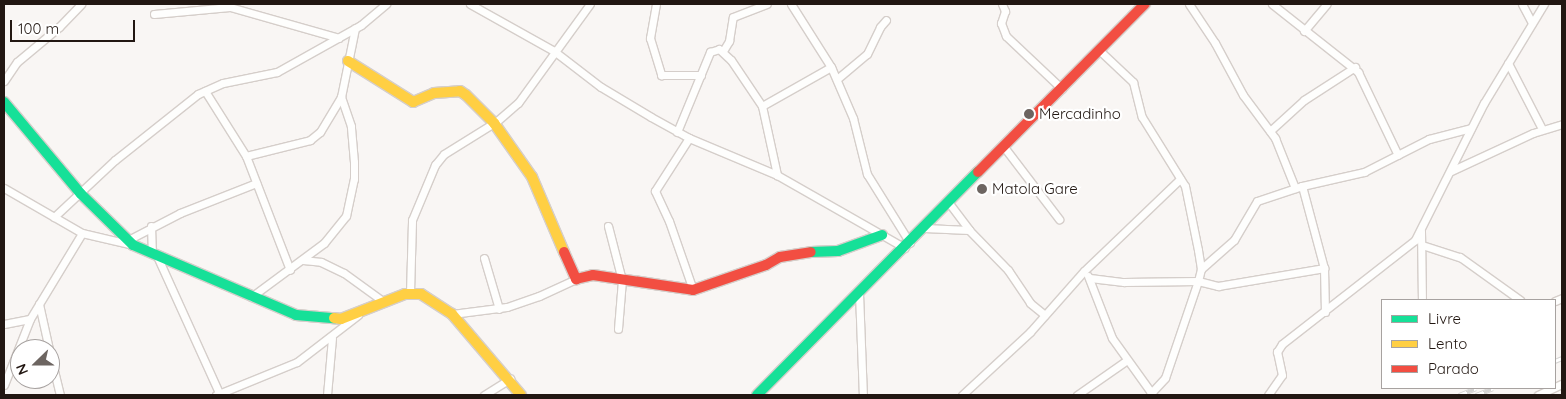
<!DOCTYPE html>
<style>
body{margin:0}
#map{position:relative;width:1566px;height:399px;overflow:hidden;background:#f9f6f4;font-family:Quicksand,sans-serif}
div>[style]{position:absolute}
.roads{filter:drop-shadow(1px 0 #d5ceca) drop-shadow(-1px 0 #d5ceca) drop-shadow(0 1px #d5ceca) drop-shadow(0 -1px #d5ceca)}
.street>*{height:7px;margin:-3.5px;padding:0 3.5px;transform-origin:3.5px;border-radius:3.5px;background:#fefefd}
.fast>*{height:10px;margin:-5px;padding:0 5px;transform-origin:5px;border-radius:5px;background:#16e098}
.slow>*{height:10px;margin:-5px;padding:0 5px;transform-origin:5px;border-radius:5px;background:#ffcf43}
.jam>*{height:10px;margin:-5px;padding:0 5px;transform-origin:5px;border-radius:5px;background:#f24e42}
.rail>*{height:4.5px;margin-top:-2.25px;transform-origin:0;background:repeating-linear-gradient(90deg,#fff 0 8px,#d4d3d2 0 16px);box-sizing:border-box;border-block:1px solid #d4d3d2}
.dots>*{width:14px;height:14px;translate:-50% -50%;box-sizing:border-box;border:2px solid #fff;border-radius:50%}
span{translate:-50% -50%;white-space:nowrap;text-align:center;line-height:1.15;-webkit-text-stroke:4.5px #fff;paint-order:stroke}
.poi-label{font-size:15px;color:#221712}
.left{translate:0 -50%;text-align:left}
.frame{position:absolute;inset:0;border:5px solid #221712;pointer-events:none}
.legend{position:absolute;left:1381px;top:299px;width:175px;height:90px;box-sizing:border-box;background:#fff;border:1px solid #a7a2a0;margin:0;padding:6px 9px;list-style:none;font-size:15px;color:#221712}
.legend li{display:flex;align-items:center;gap:10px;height:25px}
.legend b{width:25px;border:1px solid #a7a2a0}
.north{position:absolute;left:10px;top:339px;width:50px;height:50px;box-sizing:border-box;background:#fff;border:1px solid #a7a2a0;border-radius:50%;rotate:248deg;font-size:14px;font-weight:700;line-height:20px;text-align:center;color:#221712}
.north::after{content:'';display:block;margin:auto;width:18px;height:22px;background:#6d6561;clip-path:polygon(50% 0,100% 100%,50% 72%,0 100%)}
.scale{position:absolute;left:10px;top:20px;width:125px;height:22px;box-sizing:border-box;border:2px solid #221712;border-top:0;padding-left:6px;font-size:15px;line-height:18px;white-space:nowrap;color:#221712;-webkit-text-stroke:4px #fff;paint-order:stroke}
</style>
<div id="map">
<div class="roads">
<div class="street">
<i style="left:470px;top:4px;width:96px;rotate:29.2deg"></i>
<i style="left:554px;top:51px;width:59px;rotate:37.5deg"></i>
<i style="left:601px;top:87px;width:58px;rotate:31deg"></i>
<i style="left:651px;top:117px;width:43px;rotate:28.9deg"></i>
<i style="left:689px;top:138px;width:95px;rotate:22.8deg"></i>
<i style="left:777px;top:175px;width:147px;rotate:29.7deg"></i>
<i style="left:656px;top:4px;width:35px;rotate:100deg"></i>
<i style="left:650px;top:38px;width:39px;rotate:73deg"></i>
<i style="left:661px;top:75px;width:40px"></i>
<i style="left:791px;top:4px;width:75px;rotate:57.6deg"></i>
<i style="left:831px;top:67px;width:56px;rotate:66.7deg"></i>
<i style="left:853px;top:118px;width:58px;rotate:76deg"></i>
<i style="left:867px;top:174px;width:81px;rotate:58.1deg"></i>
<i style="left:1002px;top:4px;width:8px;rotate:67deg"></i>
<i style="left:1005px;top:11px;width:13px;rotate:108deg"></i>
<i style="left:1001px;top:23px;width:14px;rotate:69deg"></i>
<i style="left:1006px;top:36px;width:77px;rotate:43.4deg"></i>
<i style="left:1189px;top:4px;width:47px;rotate:56.3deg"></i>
<i style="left:1215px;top:43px;width:59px;rotate:61.7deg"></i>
<i style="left:1243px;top:95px;width:54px;rotate:53.3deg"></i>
<i style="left:1275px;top:138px;width:54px;rotate:68.2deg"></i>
<i style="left:1272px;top:4px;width:110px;rotate:38.3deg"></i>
<i style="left:1358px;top:72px;width:92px;rotate:64.3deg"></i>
<i style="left:1522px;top:4px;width:21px;rotate:62deg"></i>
<i style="left:154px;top:14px;width:76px;rotate:-5.3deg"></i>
<i style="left:230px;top:7px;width:113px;rotate:15.9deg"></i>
<i style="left:1304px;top:31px;width:35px;rotate:-50deg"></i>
<i style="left:1099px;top:50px;width:47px;rotate:43.3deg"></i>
<i style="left:1133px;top:82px;width:36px;rotate:76deg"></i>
<i style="left:1142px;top:117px;width:81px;rotate:58.1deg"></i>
<i style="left:1185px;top:186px;width:65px;rotate:78.5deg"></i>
<i style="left:1198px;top:250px;width:19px;rotate:81deg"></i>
<i style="left:1201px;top:269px;width:12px;rotate:104deg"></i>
<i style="left:1198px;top:281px;width:102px;rotate:108.8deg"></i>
<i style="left:1165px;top:378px;width:21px;rotate:133deg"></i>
<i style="left:723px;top:51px;width:12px;rotate:-59deg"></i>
<i style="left:729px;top:41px;width:24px;rotate:-81deg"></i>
<i style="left:733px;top:17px;width:36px;rotate:-21deg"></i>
<i style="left:1508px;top:63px;width:74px;rotate:62.7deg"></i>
<i style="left:837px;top:79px;width:39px;rotate:-40deg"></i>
<i style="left:867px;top:54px;width:30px;rotate:-64deg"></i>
<i style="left:880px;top:27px;width:9px;rotate:-49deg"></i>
<i style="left:4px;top:81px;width:23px;rotate:-56deg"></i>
<i style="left:17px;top:62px;width:55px;rotate:-39.8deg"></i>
<i style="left:59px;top:27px;width:32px;rotate:-46deg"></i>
<i style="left:205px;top:91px;width:77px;rotate:57.8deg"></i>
<i style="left:246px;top:156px;width:122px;rotate:68.9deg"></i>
<i style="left:762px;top:106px;width:79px;rotate:-29.5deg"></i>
<i style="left:1270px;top:131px;width:46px;rotate:-42.4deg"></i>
<i style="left:1304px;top:100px;width:61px;rotate:-32.9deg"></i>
<i style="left:677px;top:132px;width:87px;rotate:-67.6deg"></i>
<i style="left:710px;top:52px;width:9px;rotate:-18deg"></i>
<i style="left:719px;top:49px;width:16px;rotate:43deg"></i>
<i style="left:731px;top:60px;width:55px;rotate:56deg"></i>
<i style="left:762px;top:106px;width:71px;rotate:77.7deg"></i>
<i style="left:689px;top:138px;width:63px;rotate:122.7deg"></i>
<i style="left:655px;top:191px;width:33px;rotate:65deg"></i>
<i style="left:669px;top:221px;width:73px;rotate:70.8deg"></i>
<i style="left:1004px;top:147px;width:91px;rotate:52.6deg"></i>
<i style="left:246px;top:156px;width:66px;rotate:-14deg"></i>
<i style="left:310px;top:140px;width:13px;rotate:-39deg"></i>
<i style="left:320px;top:132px;width:41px;rotate:-59deg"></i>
<i style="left:341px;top:97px;width:70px;rotate:-78.5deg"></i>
<i style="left:1451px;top:171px;width:90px;rotate:-24.9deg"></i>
<i style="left:1533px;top:133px;width:30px;rotate:-17deg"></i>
<i style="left:1302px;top:186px;width:85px;rotate:75deg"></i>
<i style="left:1324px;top:268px;width:44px;rotate:88.7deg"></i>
<i style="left:4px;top:188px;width:90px;rotate:30deg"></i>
<i style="left:82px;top:233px;width:52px;rotate:13.2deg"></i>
<i style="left:949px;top:203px;width:34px;rotate:53deg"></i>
<i style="left:969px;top:230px;width:56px;rotate:45.7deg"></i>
<i style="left:1008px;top:270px;width:40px;rotate:56deg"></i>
<i style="left:1030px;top:303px;width:19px;rotate:39deg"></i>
<i style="left:54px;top:217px;width:83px;rotate:-43.1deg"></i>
<i style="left:115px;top:160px;width:106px;rotate:-38.5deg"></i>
<i style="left:198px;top:94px;width:27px;rotate:-24deg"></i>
<i style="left:223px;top:83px;width:55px;rotate:-11.5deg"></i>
<i style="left:277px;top:72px;width:96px;rotate:-29.2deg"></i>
<i style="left:361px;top:25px;width:33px;rotate:-40deg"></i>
<i style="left:151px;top:226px;width:27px;rotate:88deg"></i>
<i style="left:608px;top:226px;width:56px;rotate:75.5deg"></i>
<i style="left:622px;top:280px;width:49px;rotate:94.7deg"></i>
<i style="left:924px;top:228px;width:45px;rotate:2.5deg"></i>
<i style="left:1421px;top:231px;width:69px;rotate:89.2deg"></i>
<i style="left:128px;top:240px;width:59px;rotate:-27.4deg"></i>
<i style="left:180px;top:213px;width:82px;rotate:-21.5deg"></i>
<i style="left:1422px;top:245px;width:40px;rotate:18deg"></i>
<i style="left:1460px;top:257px;width:74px;rotate:35.6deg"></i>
<i style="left:157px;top:256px;width:153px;rotate:65.6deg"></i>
<i style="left:484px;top:258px;width:53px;rotate:73.6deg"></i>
<i style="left:303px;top:260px;width:18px;rotate:6deg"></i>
<i style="left:321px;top:262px;width:25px;rotate:26deg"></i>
<i style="left:344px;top:273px;width:49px;rotate:35.9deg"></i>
<i style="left:1201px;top:269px;width:44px;rotate:-41.3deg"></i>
<i style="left:1234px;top:240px;width:45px;rotate:-59.5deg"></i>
<i style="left:1257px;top:201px;width:47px;rotate:-18.4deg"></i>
<i style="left:1302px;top:186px;width:64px;rotate:-12.7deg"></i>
<i style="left:1364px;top:172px;width:73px;rotate:-26.9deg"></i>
<i style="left:1429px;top:139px;width:43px;rotate:-14.7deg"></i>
<i style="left:1088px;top:276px;width:66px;rotate:68.8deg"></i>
<i style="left:1112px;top:338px;width:70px;rotate:54.3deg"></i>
<i style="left:1090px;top:278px;width:34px;rotate:7deg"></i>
<i style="left:1124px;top:282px;width:74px;rotate:-0.8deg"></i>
<i style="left:1198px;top:281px;width:21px;rotate:14deg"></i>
<i style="left:1218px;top:286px;width:108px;rotate:-9.6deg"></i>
<i style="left:410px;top:293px;width:73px;rotate:-88.4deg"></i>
<i style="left:412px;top:220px;width:60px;rotate:-67.3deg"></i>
<i style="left:435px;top:165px;width:14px;rotate:-51deg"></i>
<i style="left:444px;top:154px;width:62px;rotate:-31.9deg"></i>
<i style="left:497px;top:121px;width:28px;rotate:-41deg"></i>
<i style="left:518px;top:103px;width:122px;rotate:-54deg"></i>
<i style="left:859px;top:293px;width:102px;rotate:87.8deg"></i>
<i style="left:251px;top:297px;width:91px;rotate:-36.5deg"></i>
<i style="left:324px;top:243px;width:35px;rotate:-51deg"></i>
<i style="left:346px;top:216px;width:38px;rotate:-78deg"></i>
<i style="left:354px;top:179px;width:17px;rotate:-90deg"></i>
<i style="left:354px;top:162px;width:36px;rotate:-95deg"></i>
<i style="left:351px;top:126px;width:31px;rotate:-109deg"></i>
<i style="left:1555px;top:301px;width:8px;rotate:-23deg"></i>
<i style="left:39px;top:304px;width:46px;rotate:77.5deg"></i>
<i style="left:452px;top:314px;width:55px;rotate:-7.3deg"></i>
<i style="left:507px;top:307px;width:34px;rotate:-19deg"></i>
<i style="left:539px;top:296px;width:41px;rotate:-24.7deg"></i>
<i style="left:4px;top:324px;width:26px;rotate:-11deg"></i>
<i style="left:50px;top:354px;width:42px;rotate:76.3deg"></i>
<i style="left:4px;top:385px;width:71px;rotate:-68.5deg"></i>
<i style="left:30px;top:319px;width:100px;rotate:-58.8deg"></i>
<i style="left:216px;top:395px;width:87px;rotate:-22.2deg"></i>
<i style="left:297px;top:362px;width:77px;rotate:-37.6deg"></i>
<i style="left:327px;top:395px;width:57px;rotate:-85deg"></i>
<i style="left:484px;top:395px;width:31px;rotate:-32deg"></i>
<i style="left:962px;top:395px;width:93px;rotate:-42.8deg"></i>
<i style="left:1030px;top:332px;width:81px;rotate:-48.5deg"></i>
<i style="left:1084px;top:271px;width:133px;rotate:-43.8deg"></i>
<i style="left:1077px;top:395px;width:61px;rotate:-35deg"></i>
<i style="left:1268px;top:395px;width:24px;rotate:-55deg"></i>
<i style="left:1282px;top:375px;width:24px;rotate:-102deg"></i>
<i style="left:1277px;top:352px;width:9px;rotate:-58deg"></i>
<i style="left:1282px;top:344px;width:169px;rotate:-38deg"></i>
<i style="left:1415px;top:240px;width:153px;rotate:-63.3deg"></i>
<i style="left:1484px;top:103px;width:116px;rotate:-58.8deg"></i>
<i style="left:1538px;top:395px;width:26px;rotate:-25deg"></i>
</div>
<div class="fast">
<i style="left:4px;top:102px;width:120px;rotate:50.1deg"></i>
<i style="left:81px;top:194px;width:73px;rotate:44.4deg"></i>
<i style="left:133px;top:245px;width:177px;rotate:23.2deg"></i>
<i style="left:296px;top:315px;width:38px;rotate:5deg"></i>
<i style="left:811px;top:252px;width:27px;rotate:-2deg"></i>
<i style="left:838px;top:251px;width:47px;rotate:-20deg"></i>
<i style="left:757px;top:395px;width:314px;rotate:-45.3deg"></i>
</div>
<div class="slow">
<i style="left:348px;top:61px;width:77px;rotate:32.2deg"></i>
<i style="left:413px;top:102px;width:23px;rotate:-23deg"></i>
<i style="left:434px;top:93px;width:26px;rotate:-4deg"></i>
<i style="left:460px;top:91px;width:7px;rotate:34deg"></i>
<i style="left:466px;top:95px;width:40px;rotate:45deg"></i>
<i style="left:494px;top:123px;width:66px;rotate:54.9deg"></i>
<i style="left:532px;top:177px;width:82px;rotate:66.9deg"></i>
<i style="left:334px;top:318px;width:7px;rotate:8deg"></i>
<i style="left:341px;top:319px;width:69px;rotate:-21.3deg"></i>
<i style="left:405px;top:294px;width:16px"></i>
<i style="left:421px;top:294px;width:37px;rotate:33deg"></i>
<i style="left:452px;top:314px;width:106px;rotate:49.6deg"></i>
</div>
<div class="jam">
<i style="left:978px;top:172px;width:237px;rotate:-45.2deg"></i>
<i style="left:564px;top:252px;width:30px;rotate:66deg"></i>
<i style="left:576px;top:279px;width:17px;rotate:-13deg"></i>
<i style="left:593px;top:275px;width:101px;rotate:8.5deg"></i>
<i style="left:693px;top:290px;width:77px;rotate:-18.9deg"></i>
<i style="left:766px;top:265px;width:16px;rotate:-30deg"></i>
<i style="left:780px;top:257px;width:31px;rotate:-9deg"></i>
</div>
</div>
<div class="rail">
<i style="left:1555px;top:361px;width:8px;rotate:-23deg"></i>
<i style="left:1459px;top:395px;width:18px;rotate:-22deg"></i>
<i style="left:1476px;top:395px;width:18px;rotate:-22deg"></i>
</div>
<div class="dots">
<i style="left:1029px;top:114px;background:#6d6561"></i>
<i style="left:982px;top:189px;background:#6d6561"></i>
</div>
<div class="poi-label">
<span class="left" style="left:1039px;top:114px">Mercadinho</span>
<span class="left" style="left:992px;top:189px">Matola Gare</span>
</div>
<div class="frame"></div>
<ul class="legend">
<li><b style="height:6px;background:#16e098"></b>Livre</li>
<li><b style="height:6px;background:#ffcf43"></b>Lento</li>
<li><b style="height:6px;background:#f24e42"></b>Parado</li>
</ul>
<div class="north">N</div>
<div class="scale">100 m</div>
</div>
